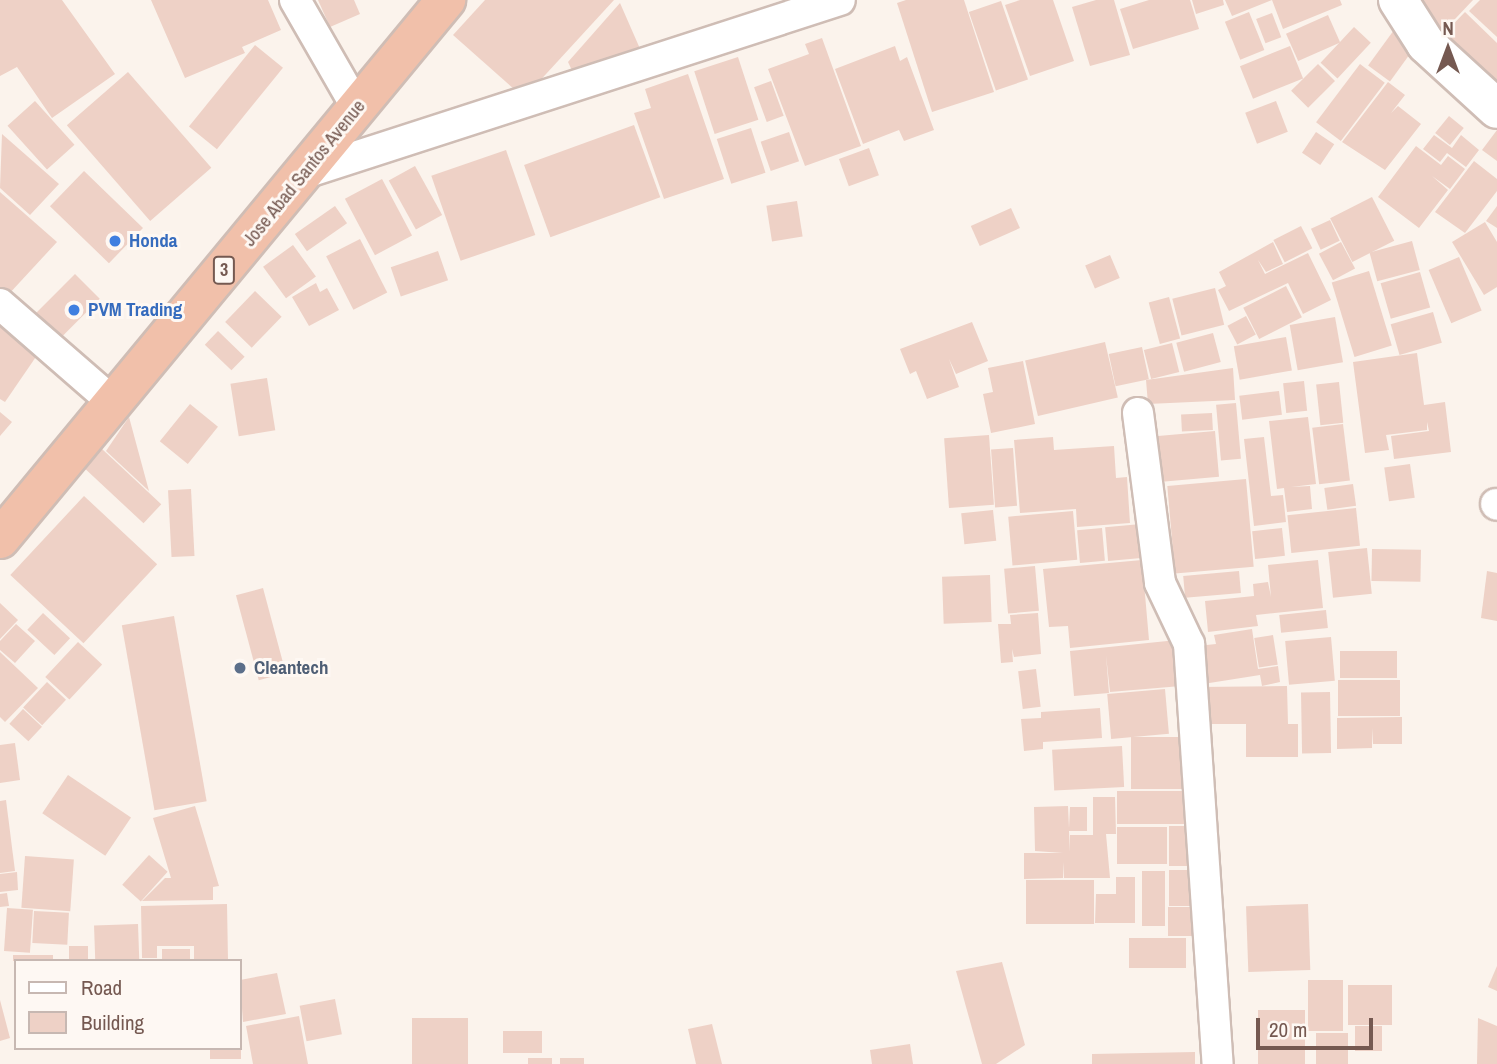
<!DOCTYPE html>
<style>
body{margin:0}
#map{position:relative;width:1497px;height:1064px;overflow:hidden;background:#fbf3ec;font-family:"Archivo Narrow",sans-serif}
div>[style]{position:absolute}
.building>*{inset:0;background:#eed1c6;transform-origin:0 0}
.roads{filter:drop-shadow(2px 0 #cfbdb5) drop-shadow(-2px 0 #cfbdb5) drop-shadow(0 2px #cfbdb5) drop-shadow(0 -2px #cfbdb5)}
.minor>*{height:30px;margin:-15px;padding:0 15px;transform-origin:15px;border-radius:15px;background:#fff}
.tertiary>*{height:38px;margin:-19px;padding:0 19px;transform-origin:19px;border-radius:19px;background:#fff}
.trunk>*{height:38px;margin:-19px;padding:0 19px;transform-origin:19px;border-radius:19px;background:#f1c0aa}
.dots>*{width:19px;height:19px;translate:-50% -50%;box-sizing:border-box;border:4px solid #fef8f3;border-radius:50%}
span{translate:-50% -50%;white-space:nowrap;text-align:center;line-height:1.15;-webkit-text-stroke:6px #fef8f3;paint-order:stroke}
.shield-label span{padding:2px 5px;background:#fef8f3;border:2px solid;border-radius:5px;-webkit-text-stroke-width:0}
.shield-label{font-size:18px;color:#755951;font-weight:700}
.street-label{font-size:19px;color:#755951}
.shop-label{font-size:19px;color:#366cbe;font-weight:700}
.left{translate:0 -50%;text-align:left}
.service-label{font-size:19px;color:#4e5e75;font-weight:700}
.legend{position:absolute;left:14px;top:959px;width:228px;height:91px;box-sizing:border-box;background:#fef8f3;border:2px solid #c7b8b2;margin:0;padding:9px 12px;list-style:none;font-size:21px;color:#755951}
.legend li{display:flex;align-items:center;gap:14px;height:35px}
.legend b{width:35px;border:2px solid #c7b8b2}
.north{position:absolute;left:1413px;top:14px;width:70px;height:70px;-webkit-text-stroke:5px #fef8f3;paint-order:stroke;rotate:0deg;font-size:19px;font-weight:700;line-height:28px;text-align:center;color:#755951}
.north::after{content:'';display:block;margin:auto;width:24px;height:32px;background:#755951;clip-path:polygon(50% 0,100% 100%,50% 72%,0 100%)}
.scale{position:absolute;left:1256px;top:1018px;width:117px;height:32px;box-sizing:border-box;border:4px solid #755951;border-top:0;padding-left:9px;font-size:21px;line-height:24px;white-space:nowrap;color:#755951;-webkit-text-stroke:5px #fef8f3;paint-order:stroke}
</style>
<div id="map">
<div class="building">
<i style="clip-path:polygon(0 0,62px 0,115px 74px,52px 118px,17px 67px,0 76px)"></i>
<i style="clip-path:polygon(151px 0,268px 0,281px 30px,242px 47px,245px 53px,185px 78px)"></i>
<i style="clip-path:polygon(318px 0,354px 0,360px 14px,330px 27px)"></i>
<i style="clip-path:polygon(485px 0,614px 0,524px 98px,453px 35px)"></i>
<i style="clip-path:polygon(906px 0,964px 0,994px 92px,932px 112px,897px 3px)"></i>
<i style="clip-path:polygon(1020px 0,1053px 0,1074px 61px,1030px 76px,1005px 5px)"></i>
<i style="clip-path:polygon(1096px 0,1114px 0,1130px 55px,1090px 66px,1072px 7px)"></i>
<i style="clip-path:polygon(1149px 0,1190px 0,1199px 29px,1133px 49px,1120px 9px)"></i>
<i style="clip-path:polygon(1192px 0,1223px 0,1224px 5px,1196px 14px)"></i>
<i style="clip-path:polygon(1225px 0,1340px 0,1342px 5px,1283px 29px,1272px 0,1232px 16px)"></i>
<i style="clip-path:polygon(1423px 0,1473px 0,1438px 37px,1412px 12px)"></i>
<i style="clip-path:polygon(1480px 0,1497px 0,1497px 37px,1469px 11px)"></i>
<i style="left:1001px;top:1px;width:83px;height:34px;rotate:71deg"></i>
<i style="clip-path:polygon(620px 3px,641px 51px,576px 79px,568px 62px)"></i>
<i style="left:1249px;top:12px;width:41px;height:26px;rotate:68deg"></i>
<i style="clip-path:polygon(1465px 12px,1497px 43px,1497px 97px,1438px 40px)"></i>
<i style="left:1272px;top:13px;width:26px;height:17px;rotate:69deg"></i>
<i style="left:1328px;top:15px;width:30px;height:46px;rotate:66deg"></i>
<i style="left:1354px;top:27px;width:23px;height:49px;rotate:43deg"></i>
<i style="left:1394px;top:30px;width:27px;height:44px;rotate:36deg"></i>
<i style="clip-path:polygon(822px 38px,861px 146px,805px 166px,768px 69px,809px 54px,805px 44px)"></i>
<i style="left:255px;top:45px;width:36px;height:105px;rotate:39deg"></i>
<i style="clip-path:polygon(895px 46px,900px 61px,907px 57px,934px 130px,904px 141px,899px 130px,863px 144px,835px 69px)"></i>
<i style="left:1290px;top:46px;width:35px;height:54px;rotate:68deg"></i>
<i style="left:738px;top:57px;width:66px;height:46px;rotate:72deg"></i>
<i style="left:1318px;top:64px;width:24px;height:38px;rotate:45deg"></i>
<i style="left:1360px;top:64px;width:31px;height:73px;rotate:37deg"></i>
<i style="left:128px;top:72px;width:127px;height:81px;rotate:49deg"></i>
<i style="clip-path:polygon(688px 74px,724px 179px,664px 199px,634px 113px,651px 108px,645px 89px)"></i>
<i style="left:771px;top:81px;width:37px;height:18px;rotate:70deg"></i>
<i style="clip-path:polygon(1388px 82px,1405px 95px,1391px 113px,1398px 106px,1421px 124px,1385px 170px,1342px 142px)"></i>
<i style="left:35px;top:101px;width:59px;height:37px;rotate:48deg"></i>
<i style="left:1276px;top:101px;width:33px;height:33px;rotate:69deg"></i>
<i style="left:1449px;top:116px;width:19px;height:22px;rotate:39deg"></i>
<i style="left:634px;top:125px;width:77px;height:117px;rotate:70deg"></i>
<i style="left:751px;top:128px;width:47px;height:36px;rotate:72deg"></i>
<i style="clip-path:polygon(1497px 130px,1497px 161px,1482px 150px)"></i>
<i style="left:789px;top:132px;width:31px;height:30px;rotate:71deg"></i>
<i style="left:1316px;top:132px;width:22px;height:25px;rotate:34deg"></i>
<i style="clip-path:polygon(2px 134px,59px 184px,30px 215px,0 188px)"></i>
<i style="clip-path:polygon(1434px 135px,1452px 148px,1461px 135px,1479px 150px,1466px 167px,1447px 153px,1440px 162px,1423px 149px)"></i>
<i style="clip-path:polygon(1416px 146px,1441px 165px,1448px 156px,1465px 169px,1450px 189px,1432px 176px,1448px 190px,1419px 228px,1378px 197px)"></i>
<i style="left:869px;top:148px;width:29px;height:32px;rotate:70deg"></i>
<i style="left:506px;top:150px;width:90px;height:79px;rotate:71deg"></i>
<i style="clip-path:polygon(1474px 161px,1497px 179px,1497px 191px,1465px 233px,1435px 212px)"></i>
<i style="left:415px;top:166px;width:56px;height:30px;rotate:61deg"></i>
<i style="left:84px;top:171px;width:82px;height:49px;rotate:44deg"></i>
<i style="left:382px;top:179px;width:64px;height:42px;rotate:62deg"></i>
<i style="clip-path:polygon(0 192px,57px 242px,8px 295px,0 287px)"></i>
<i style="left:1372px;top:197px;width:49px;height:47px;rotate:63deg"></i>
<i style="left:797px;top:201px;width:36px;height:31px;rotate:81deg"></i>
<i style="left:335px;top:206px;width:21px;height:49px;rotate:55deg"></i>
<i style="clip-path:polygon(1497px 206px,1497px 228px,1486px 221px)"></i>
<i style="left:1011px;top:208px;width:22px;height:44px;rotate:66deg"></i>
<i style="left:1330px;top:220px;width:23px;height:21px;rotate:65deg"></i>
<i style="clip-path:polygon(1485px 222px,1497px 242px,1497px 287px,1484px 295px,1452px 242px)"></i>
<i style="left:1301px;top:226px;width:25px;height:31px;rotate:63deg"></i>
<i style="left:360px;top:239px;width:60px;height:38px;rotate:63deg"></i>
<i style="left:1412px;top:241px;width:30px;height:44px;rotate:75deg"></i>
<i style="clip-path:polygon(1273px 242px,1283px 264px,1266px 272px,1258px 260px,1265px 274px,1308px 253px,1331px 300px,1303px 314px,1288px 283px,1229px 311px,1218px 290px,1226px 286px,1219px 272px)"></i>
<i style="left:1341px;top:242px;width:30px;height:25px;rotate:62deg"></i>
<i style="left:293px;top:245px;width:39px;height:37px;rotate:54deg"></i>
<i style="left:438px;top:251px;width:31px;height:50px;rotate:71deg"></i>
<i style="left:1110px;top:255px;width:25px;height:27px;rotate:67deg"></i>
<i style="left:1459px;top:257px;width:58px;height:33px;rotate:67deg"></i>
<i style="left:1369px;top:271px;width:78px;height:39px;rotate:73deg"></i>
<i style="left:1420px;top:272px;width:37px;height:41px;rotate:74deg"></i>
<i style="left:75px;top:274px;width:35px;height:55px;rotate:45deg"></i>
<i style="clip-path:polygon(316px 283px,320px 292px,327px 288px,339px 310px,309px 326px,292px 297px)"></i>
<i style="left:1286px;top:286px;width:35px;height:48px;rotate:63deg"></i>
<i style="left:1215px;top:288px;width:38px;height:44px;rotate:76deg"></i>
<i style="left:255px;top:291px;width:37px;height:43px;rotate:44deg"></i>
<i style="left:1169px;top:297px;width:43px;height:21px;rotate:75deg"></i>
<i style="left:1433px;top:312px;width:32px;height:44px;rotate:74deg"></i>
<i style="left:1246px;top:316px;width:21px;height:21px;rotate:62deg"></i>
<i style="left:1335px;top:317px;width:46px;height:46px;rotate:80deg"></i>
<i style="clip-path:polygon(0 319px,42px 348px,5px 402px,0 399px)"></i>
<i style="clip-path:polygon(972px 322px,988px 361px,956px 374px,949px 359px,959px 387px,927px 399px,916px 371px,910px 374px,900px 349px)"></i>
<i style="left:218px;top:331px;width:37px;height:19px;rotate:44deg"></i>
<i style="left:1213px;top:333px;width:30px;height:38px;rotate:75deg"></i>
<i style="left:1286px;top:337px;width:34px;height:53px;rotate:80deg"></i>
<i style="left:1105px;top:342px;width:57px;height:82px;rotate:77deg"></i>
<i style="left:1172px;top:343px;width:30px;height:29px;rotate:76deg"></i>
<i style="left:1142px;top:347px;width:33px;height:34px;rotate:78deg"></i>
<i style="clip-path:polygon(1417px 353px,1424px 405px,1445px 402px,1451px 452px,1394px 459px,1391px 436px,1429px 431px,1427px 422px,1427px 430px,1386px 435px,1389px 450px,1365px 453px,1353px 362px)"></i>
<i style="clip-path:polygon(1023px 361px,1035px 424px,991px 433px,983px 394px,993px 392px,988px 368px)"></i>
<i style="clip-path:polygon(1233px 368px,1235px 400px,1148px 404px,1146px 380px)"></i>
<i style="left:267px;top:378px;width:53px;height:37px;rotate:81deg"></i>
<i style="left:1304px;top:381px;width:30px;height:21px;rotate:84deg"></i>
<i style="left:1339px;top:382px;width:41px;height:23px;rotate:84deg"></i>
<i style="left:1279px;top:391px;width:24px;height:40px;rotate:83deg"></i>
<i style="left:1236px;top:403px;width:56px;height:20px;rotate:85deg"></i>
<i style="left:190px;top:404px;width:36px;height:48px;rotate:39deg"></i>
<i style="clip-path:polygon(0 412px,12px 422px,0 436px)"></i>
<i style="left:1212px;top:413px;width:17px;height:31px;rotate:87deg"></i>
<i style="clip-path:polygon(129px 417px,149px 491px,106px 451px)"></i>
<i style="clip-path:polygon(1308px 417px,1316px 484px,1291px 487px,1310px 486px,1312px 509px,1287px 512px,1284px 488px,1277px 489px,1269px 421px)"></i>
<i style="left:1343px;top:424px;width:57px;height:31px;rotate:83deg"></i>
<i style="left:1215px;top:431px;width:46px;height:60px;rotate:85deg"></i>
<i style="left:989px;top:435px;width:70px;height:45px;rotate:86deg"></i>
<i style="clip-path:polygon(1053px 437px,1054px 450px,1114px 446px,1116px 478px,1127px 477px,1130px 523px,1077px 527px,1076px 509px,1020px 513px,1014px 440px)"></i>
<i style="clip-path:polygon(1264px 437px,1271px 496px,1283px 495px,1286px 522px,1254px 526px,1244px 439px)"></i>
<i style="left:1013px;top:448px;width:58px;height:22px;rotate:86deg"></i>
<i style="left:102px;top:449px;width:81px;height:26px;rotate:43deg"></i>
<i style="left:1410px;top:464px;width:34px;height:26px;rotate:82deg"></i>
<i style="left:1246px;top:479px;width:88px;height:79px;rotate:85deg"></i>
<i style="left:1353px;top:484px;width:22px;height:29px;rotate:82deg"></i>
<i style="left:191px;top:489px;width:67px;height:23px;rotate:87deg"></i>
<i style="left:84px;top:496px;width:100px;height:108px;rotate:43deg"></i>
<i style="left:1356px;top:508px;width:38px;height:69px;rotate:84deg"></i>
<i style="left:993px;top:510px;width:31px;height:32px;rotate:84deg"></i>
<i style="left:1073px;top:511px;width:49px;height:65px;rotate:85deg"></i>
<i style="left:1141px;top:524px;width:34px;height:36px;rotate:85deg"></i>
<i style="left:1102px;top:528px;width:33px;height:25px;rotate:85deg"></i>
<i style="left:1282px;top:528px;width:28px;height:30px;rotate:84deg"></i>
<i style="left:1367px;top:548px;width:46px;height:39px;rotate:84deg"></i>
<i style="left:1372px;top:549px;width:49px;height:32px;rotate:1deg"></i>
<i style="clip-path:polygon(1142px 560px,1149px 640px,1070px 648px,1068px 626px,1049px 627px,1043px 569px)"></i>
<i style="clip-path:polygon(1318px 560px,1323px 608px,1256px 615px,1258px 626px,1208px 632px,1205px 601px,1254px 596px,1253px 584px,1268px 582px,1271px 597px,1268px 565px)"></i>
<i style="left:1035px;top:566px;width:45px;height:31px;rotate:85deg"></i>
<i style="left:1239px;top:571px;width:22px;height:56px;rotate:85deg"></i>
<i style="clip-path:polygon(1487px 571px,1497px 573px,1497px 621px,1481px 618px)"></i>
<i style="left:990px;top:575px;width:47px;height:48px;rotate:88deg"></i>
<i style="left:263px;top:588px;width:88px;height:28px;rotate:75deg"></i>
<i style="clip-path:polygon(0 603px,18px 620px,0 639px)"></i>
<i style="left:1326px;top:610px;width:18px;height:47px;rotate:84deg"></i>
<i style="left:43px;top:613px;width:37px;height:23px;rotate:43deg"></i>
<i style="clip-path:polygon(1038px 613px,1041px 654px,1014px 657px,1012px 649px,1013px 662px,1001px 663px,998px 624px,1011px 624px,1010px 615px)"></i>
<i style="left:174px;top:616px;width:188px;height:53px;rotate:80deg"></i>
<i style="clip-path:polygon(16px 624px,35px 641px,15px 663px,0 650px,0 641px)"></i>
<i style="clip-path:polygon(1252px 629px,1258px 669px,1278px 666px,1280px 682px,1262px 686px,1260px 675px,1203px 684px,1197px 646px,1216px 644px,1214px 635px)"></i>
<i style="left:1273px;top:635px;width:30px;height:19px;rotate:81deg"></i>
<i style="left:1331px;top:637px;width:44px;height:46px;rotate:85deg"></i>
<i style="clip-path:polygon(1177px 640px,1181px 686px,1110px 692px,1106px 655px,1109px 693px,1074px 696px,1070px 651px)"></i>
<i style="left:78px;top:642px;width:33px;height:48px;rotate:43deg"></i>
<i style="left:1340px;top:651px;width:57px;height:27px"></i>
<i style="clip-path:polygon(0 652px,38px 688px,5px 722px,0 717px)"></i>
<i style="left:1036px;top:669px;width:38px;height:18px;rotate:83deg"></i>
<i style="left:1338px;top:680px;width:62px;height:36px"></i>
<i style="left:47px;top:682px;width:26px;height:35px;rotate:43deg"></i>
<i style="clip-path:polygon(1287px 686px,1288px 724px,1298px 724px,1298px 757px,1246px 757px,1246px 724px,1199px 724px,1199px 687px)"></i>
<i style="left:1165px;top:689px;width:45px;height:58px;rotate:85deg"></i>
<i style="left:1330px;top:692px;width:61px;height:29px;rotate:89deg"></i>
<i style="clip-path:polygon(1100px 708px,1102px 738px,1043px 742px,1043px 749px,1024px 751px,1021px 719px,1041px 718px,1041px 712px)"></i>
<i style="left:23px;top:709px;width:26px;height:20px;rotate:43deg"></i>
<i style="clip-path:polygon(1402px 717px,1402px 744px,1373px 744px,1372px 728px,1372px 748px,1337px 749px,1337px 718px)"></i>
<i style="left:1187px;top:737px;width:52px;height:56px;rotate:90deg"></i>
<i style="clip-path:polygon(15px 743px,20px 780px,0 783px,0 745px)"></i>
<i style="left:1122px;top:746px;width:41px;height:70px;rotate:87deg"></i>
<i style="left:68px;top:775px;width:76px;height:46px;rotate:34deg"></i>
<i style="left:1187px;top:791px;width:33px;height:70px;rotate:90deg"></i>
<i style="clip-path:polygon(1093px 797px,1115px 797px,1116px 834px,1106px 834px,1110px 878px,1064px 878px,1063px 862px,1063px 878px,1024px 879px,1024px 853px,1063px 853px,1035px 851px,1034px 807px,1068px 806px,1069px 828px,1070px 807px,1087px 807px,1087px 831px,1069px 831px,1070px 852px,1070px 835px,1093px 835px)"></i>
<i style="clip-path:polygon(6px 800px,15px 871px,0 873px,0 801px)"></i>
<i style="clip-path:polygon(195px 806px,219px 886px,213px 887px,213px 900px,142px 901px,165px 878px,171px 878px,153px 818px)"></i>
<i style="left:1169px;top:826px;width:25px;height:40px"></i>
<i style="left:1167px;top:827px;width:37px;height:50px;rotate:90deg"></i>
<i style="left:149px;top:855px;width:25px;height:40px;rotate:42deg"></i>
<i style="left:25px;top:856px;width:49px;height:52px;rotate:4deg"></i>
<i style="left:1169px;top:870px;width:25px;height:36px"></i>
<i style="left:1142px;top:871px;width:23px;height:55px"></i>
<i style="clip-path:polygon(17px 872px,18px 890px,0 892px,0 874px)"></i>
<i style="clip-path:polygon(1116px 877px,1135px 877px,1135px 923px,1095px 923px,1096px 894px,1116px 894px)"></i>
<i style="left:1026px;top:880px;width:68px;height:44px"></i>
<i style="clip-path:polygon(7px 893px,9px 906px,0 907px,0 894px)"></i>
<i style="clip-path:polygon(227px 904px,228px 960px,194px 960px,194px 946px,157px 946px,157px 958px,142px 958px,141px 906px)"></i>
<i style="left:1308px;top:904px;width:66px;height:62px;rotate:88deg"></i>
<i style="left:1168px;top:907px;width:40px;height:29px"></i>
<i style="left:7px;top:908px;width:26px;height:43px;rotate:4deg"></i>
<i style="left:34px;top:911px;width:35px;height:32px;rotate:3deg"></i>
<i style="left:138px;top:924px;width:37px;height:44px;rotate:88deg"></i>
<i style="left:1129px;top:938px;width:57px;height:30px"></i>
<i style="left:69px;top:946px;width:19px;height:15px"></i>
<i style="left:190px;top:949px;width:12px;height:28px;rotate:90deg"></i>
<i style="left:13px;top:955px;width:40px;height:6px"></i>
<i style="clip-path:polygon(1002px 962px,1025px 1045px,996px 1064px,982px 1064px,956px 971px)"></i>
<i style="clip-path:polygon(1497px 966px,1497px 991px,1488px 987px)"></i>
<i style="clip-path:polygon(277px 973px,286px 1014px,243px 1022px,240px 980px)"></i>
<i style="left:1308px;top:980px;width:35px;height:51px"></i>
<i style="left:1348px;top:985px;width:44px;height:40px"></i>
<i style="left:335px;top:999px;width:36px;height:36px;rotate:79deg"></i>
<i style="clip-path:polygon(0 1000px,10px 1038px,0 1041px)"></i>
<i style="left:1258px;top:1010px;width:47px;height:54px"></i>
<i style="clip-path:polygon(299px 1016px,308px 1064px,253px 1064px,246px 1026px)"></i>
<i style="left:468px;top:1018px;width:46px;height:56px;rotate:90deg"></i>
<i style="clip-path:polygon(1478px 1018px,1497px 1026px,1497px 1064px,1477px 1064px)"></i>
<i style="clip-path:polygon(712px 1024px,722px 1064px,696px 1064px,688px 1029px)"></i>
<i style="left:1355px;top:1026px;width:27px;height:25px"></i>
<i style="left:503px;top:1031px;width:39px;height:22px"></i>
<i style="left:1316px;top:1033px;width:32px;height:31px"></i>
<i style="clip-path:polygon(910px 1044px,913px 1064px,872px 1064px,870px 1050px)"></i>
<i style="left:210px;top:1048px;width:31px;height:11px"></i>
<i style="clip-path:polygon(1195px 1052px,1195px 1064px,1092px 1064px,1092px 1054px)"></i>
<i style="left:528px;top:1058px;width:24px;height:6px"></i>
<i style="left:560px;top:1058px;width:24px;height:6px"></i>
</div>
<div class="roads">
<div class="minor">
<i style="left:295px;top:0;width:125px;rotate:60.1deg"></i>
<i style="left:305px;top:173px;width:562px;rotate:-17.92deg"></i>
<i style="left:0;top:304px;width:151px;rotate:41deg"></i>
<i style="left:1138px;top:413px;width:171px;rotate:82.6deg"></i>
<i style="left:1160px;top:583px;width:68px;rotate:64.6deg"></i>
<i style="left:1189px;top:644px;width:421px;rotate:86.1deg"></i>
<i style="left:1496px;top:504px;width:1px;rotate:45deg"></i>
</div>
<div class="tertiary">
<i style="left:1398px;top:0;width:52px;rotate:57.5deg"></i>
<i style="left:1426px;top:44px;width:96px;rotate:42.5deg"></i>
</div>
<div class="trunk">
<i style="left:0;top:539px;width:700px;rotate:-50.39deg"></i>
</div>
</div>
<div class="dots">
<i style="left:115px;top:241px;background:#3f7fe0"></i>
<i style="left:74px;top:310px;background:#3f7fe0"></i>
<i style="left:240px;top:668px;background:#5c6f8a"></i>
</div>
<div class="shield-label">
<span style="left:224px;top:270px">3</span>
</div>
<div class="street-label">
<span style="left:304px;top:173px;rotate:-51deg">Jose Abad Santos Avenue</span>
</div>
<div class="shop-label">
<span class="left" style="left:129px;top:241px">Honda</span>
<span class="left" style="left:88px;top:310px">PVM Trading</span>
</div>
<div class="service-label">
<span class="left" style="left:254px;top:668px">Cleantech</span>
</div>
<ul class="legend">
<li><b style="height:9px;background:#fff"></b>Road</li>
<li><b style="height:19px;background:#eed1c6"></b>Building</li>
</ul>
<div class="north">N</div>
<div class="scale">20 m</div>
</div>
